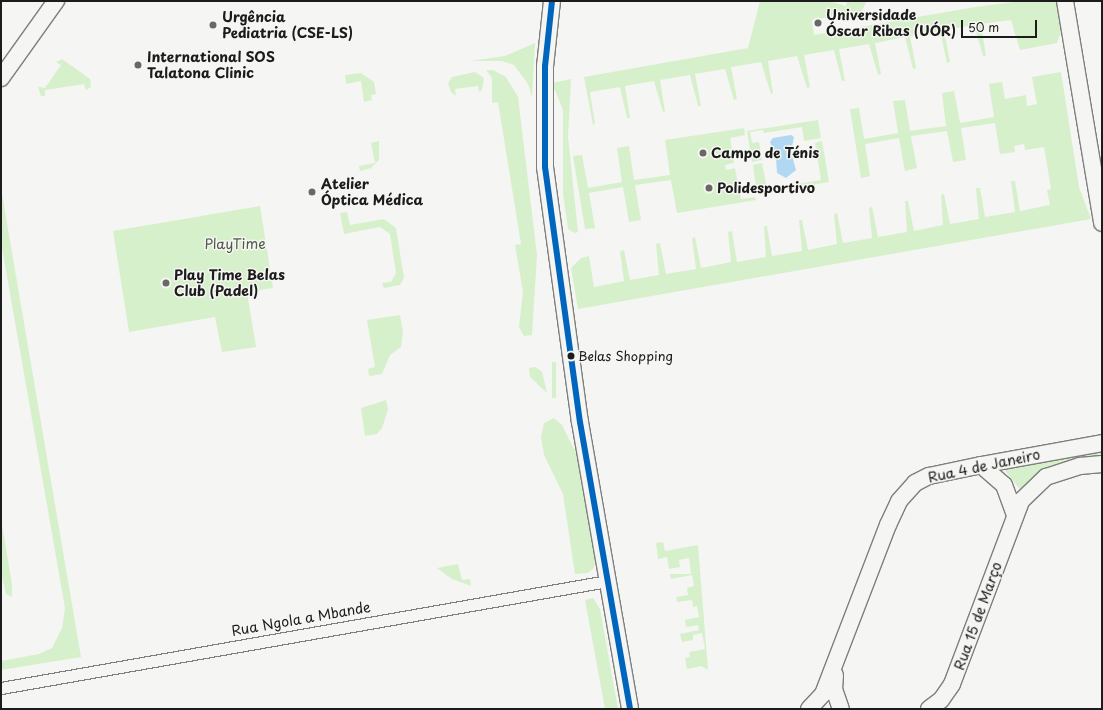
<!DOCTYPE html>
<meta charset="utf-8">
<style>
body{margin:0}
#map{position:relative;width:1103px;height:710px;overflow:hidden;background:#f5f5f3;font-family:"Playpen Sans",sans-serif}
div>[style]{position:absolute}
.green>*{inset:0;background:#d6f0cb;transform-origin:0 0}
.water>*{inset:0;background:#b0d8f2}
.roads{filter:drop-shadow(1px 0 #7e7e7d) drop-shadow(-1px 0 #7e7e7d) drop-shadow(0 1px #7e7e7d) drop-shadow(0 -1px #7e7e7d)}
.street>*{height:11px;margin:-5.5px;padding:0 5.5px;transform-origin:5.5px;border-radius:5.5px;background:#f5f5f3}
.secondary>*{height:16px;margin:-8px;padding:0 8px;transform-origin:8px;border-radius:8px;background:#f5f5f3}
.bus-1>*{height:6px;margin:-3px;padding:0 3px;transform-origin:3px;border-radius:3px;background:#0065bd}
.dots>*{width:11px;height:11px;translate:-50% -50%;box-sizing:border-box;border:2px solid #f6f6f2;border-radius:50%}
span{translate:-50% -50%;white-space:nowrap;text-align:center;line-height:1.15;-webkit-text-stroke:3px #f6f6f2;paint-order:stroke}
.bus-label{font-size:13px;color:#1c1c1c}
.left{translate:0 -50%;text-align:left}
.poi-label{font-size:14px;color:#1c1c1c;font-weight:700}
.park-label{font-size:14px;color:#4c5a47}
.street-label{font-size:14px;color:#1c1c1c}
.frame{position:absolute;inset:0;border:2px solid #1c1c1c;pointer-events:none}
.scale{position:absolute;left:961px;top:20px;width:76px;height:18px;box-sizing:border-box;border:2px solid #1c1c1c;border-top:0;padding-left:5px;font-size:12px;line-height:14px;white-space:nowrap;color:#1c1c1c;-webkit-text-stroke:3px #f6f6f2;paint-order:stroke}
</style>
<div id="map">
<div class="green">
<i style="clip-path:polygon(760px 1px,828px 1px,846px 6px,847px 1px,867px 1px,860px 14px,854px 15px,853px 13px,812px 20px,814px 35px,975px 7px,1022px 1px,1056px 1px,1061px 32px,1057px 43px,1020px 50px,1011px 20px,981px 24px,986px 56px,983px 56px,974px 25px,944px 30px,950px 62px,947px 63px,940px 31px,910px 36px,916px 68px,913px 69px,905px 37px,875px 43px,881px 74px,878px 75px,869px 44px,839px 49px,845px 81px,842px 81px,834px 50px,804px 55px,810px 87px,807px 88px,797px 56px,768px 61px,773px 93px,771px 94px,761px 62px,731px 67px,737px 99px,734px 100px,725px 69px,695px 74px,701px 106px,698px 106px,690px 75px,660px 80px,665px 112px,663px 112px,654px 81px,625px 86px,630px 118px,627px 118px,620px 87px,590px 92px,595px 124px,593px 125px,584px 77px,748px 48px)"></i>
<i style="clip-path:polygon(535px 43px,532px 97px,528px 84px,514px 65px,502px 61px,471px 61px,505px 56px)"></i>
<i style="clip-path:polygon(62px 59px,90px 79px,91px 87px,86px 90px,84px 84px,45px 90px,45px 96px,41px 96px,38px 87px,45px 88px,61px 65px,56px 62px)"></i>
<i style="clip-path:polygon(486px 70px,493px 70px,506px 77px,518px 97px,537px 255px,532px 335px,524px 336px,519px 327px,523px 292px,515px 245px,521px 244px,498px 102px,492px 103px,492px 78px)"></i>
<i style="clip-path:polygon(475px 72px,484px 78px,482px 90px,479px 92px,478px 86px,455px 89px,456px 96px,451px 92px,448px 83px,452px 77px)"></i>
<i style="clip-path:polygon(1061px 72px,1079px 187px,1091px 219px,578px 309px,571px 268px,581px 258px,589px 256px,594px 287px,624px 281px,620px 251px,624px 250px,630px 280px,659px 275px,656px 244px,660px 243px,666px 274px,696px 269px,692px 238px,695px 237px,701px 268px,731px 262px,728px 232px,732px 231px,737px 262px,766px 257px,764px 226px,767px 226px,772px 256px,802px 251px,799px 220px,802px 220px,808px 250px,837px 244px,834px 214px,837px 213px,843px 243px,872px 238px,869px 208px,872px 207px,878px 237px,907px 232px,905px 201px,908px 201px,914px 231px,943px 225px,941px 195px,944px 194px,950px 224px,979px 219px,976px 188px,980px 188px,985px 217px,1015px 212px,1011px 181px,1015px 181px,1020px 211px,1050px 205px,1047px 190px,1051px 189px,1044px 147px,1025px 150px,1024px 144px,1014px 146px,1015px 152px,1000px 154px,995px 123px,961px 128px,966px 160px,953px 162px,947px 131px,911px 136px,917px 168px,905px 171px,899px 138px,865px 144px,870px 176px,861px 178px,850px 109px,859px 108px,864px 139px,898px 133px,893px 101px,905px 100px,910px 131px,946px 126px,942px 93px,954px 91px,960px 123px,994px 117px,989px 84px,1002px 82px,1005px 99px,1026px 95px,1027px 106px,1037px 104px,1032px 77px)"></i>
<i style="clip-path:polygon(361px 73px,374px 82px,376px 94px,371px 95px,372px 100px,364px 102px,361px 81px,346px 84px,345px 75px)"></i>
<i style="clip-path:polygon(571px 79px,568px 137px,578px 232px,575px 233px,568px 229px,563px 194px,563px 110px,552px 83px)"></i>
<i style="clip-path:polygon(818px 120px,821px 138px,804px 141px,802px 127px,764px 133px,763px 130px,750px 132px,752px 143px,759px 142px,762px 160px,752px 162px,747px 131px)"></i>
<i style="clip-path:polygon(744px 128px,745px 135px,730px 138px,734px 163px,725px 165px,726px 170px,735px 168px,741px 199px,755px 197px,756px 200px,677px 213px,671px 180px,635px 185px,641px 220px,629px 222px,623px 187px,589px 193px,595px 228px,585px 229px,573px 156px,582px 155px,588px 188px,622px 182px,617px 148px,629px 146px,634px 180px,670px 175px,665px 140px)"></i>
<i style="clip-path:polygon(379px 141px,379px 160px,371px 168px,360px 171px,359px 166px,375px 163px,371px 143px)"></i>
<i style="clip-path:polygon(822px 141px,829px 182px,757px 194px,753px 165px,762px 163px,767px 189px,821px 180px,815px 143px)"></i>
<i style="clip-path:polygon(1px 188px,81px 657px,1px 670px,1px 661px,39px 654px,52px 648px,62px 628px,65px 608px,1px 242px)"></i>
<i style="clip-path:polygon(260px 206px,273px 288px,247px 292px,256px 347px,222px 352px,215px 317px,129px 332px,113px 231px)"></i>
<i style="clip-path:polygon(347px 212px,350px 225px,384px 219px,396px 228px,404px 278px,400px 285px,384px 288px,382px 283px,391px 282px,396px 273px,390px 234px,380px 227px,344px 234px,340px 213px)"></i>
<i style="clip-path:polygon(400px 315px,403px 332px,401px 347px,390px 355px,382px 374px,369px 376px,368px 369px,375px 367px,367px 320px)"></i>
<i style="left:552px;top:362px;width:4px;height:36px"></i>
<i style="clip-path:polygon(536px 367px,542px 372px,547px 393px,530px 377px,529px 368px)"></i>
<i style="clip-path:polygon(386px 400px,388px 410px,382px 428px,377px 434px,365px 436px,361px 408px)"></i>
<i style="clip-path:polygon(554px 418px,562px 425px,576px 453px,595px 560px,594px 568px,588px 573px,575px 574px,563px 494px,544px 455px,541px 437px,544px 423px)"></i>
<i style="clip-path:polygon(1102px 450px,1102px 458px,1022px 492px,1003px 468px)"></i>
<i style="clip-path:polygon(1px 519px,12px 584px,12px 597px,6px 594px,1px 572px)"></i>
<i style="clip-path:polygon(663px 542px,665px 551px,698px 545px,708px 670px,701px 666px,687px 669px,685px 658px,690px 657px,689px 652px,705px 649px,702px 633px,693px 635px,693px 640px,682px 642px,680px 634px,699px 630px,698px 625px,686px 627px,685px 620px,699px 617px,697px 606px,693px 607px,692px 600px,677px 602px,676px 597px,688px 595px,687px 588px,694px 586px,692px 575px,671px 579px,670px 574px,691px 574px,689px 558px,679px 560px,680px 567px,669px 569px,667px 557px,658px 559px,656px 543px)"></i>
<i style="clip-path:polygon(458px 564px,462px 580px,470px 579px,471px 586px,452px 579px,437px 568px)"></i>
<i style="clip-path:polygon(593px 598px,600px 609px,618px 709px,605px 709px,585px 600px)"></i>
</div>
<div class="water">
<i style="clip-path:polygon(791px 135px,794px 137px,791px 152px,796px 170px,786px 178px,777px 173px,776px 158px,770px 142px,773px 138px)"></i>
</div>
<div class="roads">
<div class="street">
<i style="left:1px;top:688px;width:615px;rotate:-10.01deg"></i>
</div>
<div class="secondary">
<i style="left:552px;top:1px;width:65px;rotate:96.1deg"></i>
<i style="left:545px;top:66px;width:101px;rotate:90deg"></i>
<i style="left:545px;top:167px;width:257px;rotate:82.2deg"></i>
<i style="left:580px;top:422px;width:291px;rotate:80.1deg"></i>
<i style="left:1065px;top:1px;width:225px;rotate:80.5deg"></i>
<i style="left:1px;top:78px;width:95px;rotate:-54.5deg"></i>
<i style="left:981px;top:465px;width:30px;rotate:41deg"></i>
<i style="left:1004px;top:485px;width:32px;rotate:70deg"></i>
<i style="left:835px;top:675px;width:14px;rotate:94deg"></i>
<i style="left:834px;top:689px;width:21px;rotate:71deg"></i>
<i style="left:809px;top:709px;width:21px;rotate:-47deg"></i>
<i style="left:823px;top:694px;width:181px;rotate:-69deg"></i>
<i style="left:888px;top:525px;width:26px;rotate:-65deg"></i>
<i style="left:899px;top:501px;width:24px;rotate:-48deg"></i>
<i style="left:915px;top:483px;width:16px;rotate:-27deg"></i>
<i style="left:929px;top:476px;width:53px;rotate:-11.9deg"></i>
<i style="left:981px;top:465px;width:123px;rotate:-10.3deg"></i>
<i style="left:929px;top:709px;width:15px;rotate:-37deg"></i>
<i style="left:941px;top:700px;width:19px;rotate:-55deg"></i>
<i style="left:952px;top:684px;width:196px;rotate:-69.3deg"></i>
<i style="left:1021px;top:501px;width:35px;rotate:-44deg"></i>
<i style="left:1046px;top:477px;width:36px;rotate:-18deg"></i>
<i style="left:1080px;top:466px;width:22px;rotate:-5deg"></i>
</div>
</div>
<div class="bus-1">
<i style="left:552px;top:1px;width:65px;rotate:96.1deg"></i>
<i style="left:545px;top:66px;width:101px;rotate:90deg"></i>
<i style="left:545px;top:167px;width:257px;rotate:82.2deg"></i>
<i style="left:580px;top:422px;width:291px;rotate:80.1deg"></i>
</div>
<div class="dots">
<i style="left:818px;top:23px;background:#686867"></i>
<i style="left:213px;top:25px;background:#686867"></i>
<i style="left:138px;top:65px;background:#686867"></i>
<i style="left:703px;top:153px;background:#686867"></i>
<i style="left:709px;top:188px;background:#686867"></i>
<i style="left:312px;top:192px;background:#686867"></i>
<i style="left:166px;top:283px;background:#686867"></i>
<i style="left:571px;top:356px;background:#1c1c1c"></i>
</div>
<div class="bus-label">
<span class="left" style="left:578px;top:356px">Belas Shopping</span>
</div>
<div class="poi-label">
<span class="left" style="left:826px;top:23px">Universidade<br>Óscar Ribas (UÓR)</span>
<span class="left" style="left:222px;top:25px">Urgência<br>Pediatria (CSE-LS)</span>
<span class="left" style="left:147px;top:65px">International SOS<br>Talatona Clinic</span>
<span class="left" style="left:711px;top:153px">Campo de Ténis</span>
<span class="left" style="left:321px;top:192px">Atelier<br>Óptica Médica</span>
<span class="left" style="left:717px;top:188px">Polidesportivo</span>
<span class="left" style="left:174px;top:283px">Play Time Belas<br>Club (Padel)</span>
</div>
<div class="park-label">
<span style="left:235px;top:244px">PlayTime</span>
</div>
<div class="street-label">
<span style="left:984px;top:466px;rotate:-12deg">Rua 4 de Janeiro</span>
<span style="left:978px;top:616px;rotate:-70deg">Rua 15 de Março</span>
<span style="left:301px;top:619px;rotate:-10deg">Rua Ngola a Mbande</span>
</div>
<div class="frame"></div>
<div class="scale">50 m</div>
</div>
